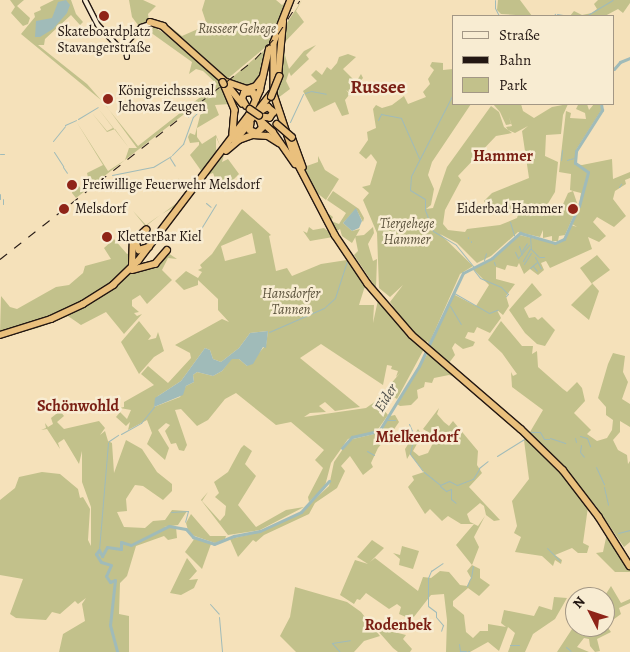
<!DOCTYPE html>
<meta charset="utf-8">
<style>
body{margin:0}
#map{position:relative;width:630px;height:652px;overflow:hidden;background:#f5e1ba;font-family:Alegreya,serif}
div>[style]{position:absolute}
.green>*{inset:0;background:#c2c18b}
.water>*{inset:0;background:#a0bbb9}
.stream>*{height:1px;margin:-0.5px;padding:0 0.5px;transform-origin:0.5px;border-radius:0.5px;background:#a0bbb9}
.river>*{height:3px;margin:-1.5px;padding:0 1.5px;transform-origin:1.5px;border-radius:1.5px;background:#a0bbb9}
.roads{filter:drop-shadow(1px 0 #231712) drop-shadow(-1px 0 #231712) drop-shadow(0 1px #231712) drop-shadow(0 -1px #231712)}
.secondary>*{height:4px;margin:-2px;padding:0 2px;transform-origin:2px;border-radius:2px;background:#f8ecd2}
.highway>*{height:5.5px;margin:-2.75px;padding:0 2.75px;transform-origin:2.75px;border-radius:2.75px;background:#eac07d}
.rail>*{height:1px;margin-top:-0.5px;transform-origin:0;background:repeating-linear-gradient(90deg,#231712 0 9px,transparent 0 18px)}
.bridges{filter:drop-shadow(1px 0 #231712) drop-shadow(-1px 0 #231712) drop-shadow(0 1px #231712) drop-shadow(0 -1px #231712)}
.highway-bridge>*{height:5.5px;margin:-2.75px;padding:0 2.75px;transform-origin:2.75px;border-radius:2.75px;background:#eac07d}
.dots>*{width:14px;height:14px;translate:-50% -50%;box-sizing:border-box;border:2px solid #f8ecd2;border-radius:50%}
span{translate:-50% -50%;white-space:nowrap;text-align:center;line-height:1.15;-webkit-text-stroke:5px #f8ecd2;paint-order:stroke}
.park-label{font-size:14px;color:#5b523c;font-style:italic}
.poi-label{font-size:14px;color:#231712}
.left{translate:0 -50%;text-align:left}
.right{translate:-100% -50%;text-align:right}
.water-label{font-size:15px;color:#4f504c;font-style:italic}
.quarter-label{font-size:16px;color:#7a1f14;font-weight:700}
.district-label{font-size:19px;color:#7a1f14;font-weight:700}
.legend{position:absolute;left:452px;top:15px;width:162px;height:90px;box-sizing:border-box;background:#f8ecd2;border:1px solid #a39785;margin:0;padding:6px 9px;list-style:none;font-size:15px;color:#231712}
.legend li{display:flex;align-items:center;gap:10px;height:25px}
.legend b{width:25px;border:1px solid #a39785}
.north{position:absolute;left:565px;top:587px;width:50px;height:50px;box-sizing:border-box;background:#f8ecd2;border:1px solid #a39785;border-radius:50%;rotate:311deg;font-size:14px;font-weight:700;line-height:20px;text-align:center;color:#231712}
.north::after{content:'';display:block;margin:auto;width:18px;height:22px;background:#8f2418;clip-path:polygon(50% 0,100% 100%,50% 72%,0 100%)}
</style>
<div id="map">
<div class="green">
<i style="clip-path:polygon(10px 0,24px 0,17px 6px,30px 18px,28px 24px,23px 26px,11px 13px,15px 7px)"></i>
<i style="clip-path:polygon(54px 0,71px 0,76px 14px,83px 22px,80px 25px,71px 15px,45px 39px,44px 45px,38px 45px,87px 84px,101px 100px,21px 34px,35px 17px,34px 13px,41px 10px,40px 7px)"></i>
<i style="clip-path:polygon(129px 0,143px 0,156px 6px,148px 14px,149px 21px,132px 32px,138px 25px,132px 17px)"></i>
<i style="clip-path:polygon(205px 0,276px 0,282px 5px,288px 0,268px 45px,226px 80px,167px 29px,169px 26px,182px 36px,207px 25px,202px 10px)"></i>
<i style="clip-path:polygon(302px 0,296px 11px,304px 22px,282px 45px,289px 69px,304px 51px,316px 45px,306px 55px,309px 59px,291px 76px,289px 72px,286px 81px,290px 89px,278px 98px,283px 29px)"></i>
<i style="clip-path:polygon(498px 0,520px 0,532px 16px,501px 14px,497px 10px)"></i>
<i style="clip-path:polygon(598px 0,630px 0,630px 3px,623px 13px,618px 9px,605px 16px,570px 16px,574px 11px,582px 15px,592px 13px,597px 9px,594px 4px)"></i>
<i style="clip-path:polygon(151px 25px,179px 43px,223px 84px,76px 198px,72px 193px,73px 188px,77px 184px,84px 192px,90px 186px,87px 173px,103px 165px,76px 121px,108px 171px,125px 160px,129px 148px,115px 129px,107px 132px,92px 113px,107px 131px,113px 128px,98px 108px,129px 148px,137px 148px,107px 107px,102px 101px,99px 104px,102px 101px,138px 146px,217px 84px,203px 71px,196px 69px,189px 74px,192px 62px,143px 27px)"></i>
<i style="clip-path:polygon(268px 47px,258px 82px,248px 88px,228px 81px)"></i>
<i style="clip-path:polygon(348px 54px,356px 57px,343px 69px,356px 82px,361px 74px,363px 78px,350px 93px,346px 90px,351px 96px,349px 95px,345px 100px,349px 114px,342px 116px,335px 102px,314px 112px,303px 91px,317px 81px,311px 75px,316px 70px,322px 75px,327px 67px,331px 70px,337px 63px,339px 57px)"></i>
<i style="clip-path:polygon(432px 62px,443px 63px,443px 70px,453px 69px,452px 66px,453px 64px,454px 104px,471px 104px,432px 162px,428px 175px,434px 189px,431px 205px,426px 209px,433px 208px,447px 167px,491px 106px,499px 112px,504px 127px,512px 133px,496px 136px,458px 176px,461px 180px,445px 210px,443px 224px,448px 230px,465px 232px,467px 229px,500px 225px,517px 218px,519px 212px,516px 207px,496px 215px,484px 201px,492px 193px,529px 178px,522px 131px,528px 126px,515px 133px,508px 130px,506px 127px,512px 126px,509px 117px,511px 124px,506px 125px,500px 112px,493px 104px,521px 104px,523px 111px,534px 118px,552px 107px,568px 104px,563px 115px,561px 134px,546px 135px,545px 156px,558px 162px,555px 192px,544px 210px,547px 213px,552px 207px,560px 211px,568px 193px,573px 191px,570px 190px,571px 174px,559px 172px,566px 111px,571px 113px,570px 118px,586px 119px,585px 113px,576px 109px,578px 105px,574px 104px,587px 104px,589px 110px,594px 104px,600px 104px,602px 109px,576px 150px,575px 164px,582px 165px,612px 159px,613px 179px,630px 172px,630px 178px,625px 180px,626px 184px,615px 191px,613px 199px,626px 216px,614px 227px,597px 217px,593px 222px,606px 236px,599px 242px,588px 237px,592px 249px,550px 268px,546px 261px,541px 263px,544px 270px,538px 275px,530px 269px,524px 274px,519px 263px,517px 267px,507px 265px,505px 270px,496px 267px,496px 279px,515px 284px,506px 296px,509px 306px,503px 315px,497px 310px,501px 318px,490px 333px,477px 327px,474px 333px,468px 332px,465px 338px,475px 342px,473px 346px,463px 349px,455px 343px,452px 348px,455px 355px,449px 363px,461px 374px,431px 349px,434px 349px,430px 345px,453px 294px,476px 306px,489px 285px,473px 269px,493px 259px,519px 235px,554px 243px,564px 240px,571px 225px,577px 227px,572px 224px,578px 212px,581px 193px,573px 191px,578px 206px,565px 235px,559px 236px,558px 241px,552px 241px,552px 236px,543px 238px,543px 230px,540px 237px,518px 232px,491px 256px,477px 263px,457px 243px,440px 234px,473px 266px,460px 274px,429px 344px,427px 341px,425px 344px,379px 293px,394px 307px,390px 302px,403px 285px,390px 297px,379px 288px,377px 233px,363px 200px,369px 193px,362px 187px,370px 185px,377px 162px,371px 154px,366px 159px,359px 153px,368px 140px,367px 132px,376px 128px,373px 109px,376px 105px,382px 108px,392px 105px,404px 96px,408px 104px,426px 97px,423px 92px,430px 84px,428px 79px,434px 70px,430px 66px)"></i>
<i style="clip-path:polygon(evenodd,223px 85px,232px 101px,234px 129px,222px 150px,216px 137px,216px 153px,221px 151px,154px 237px,133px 211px,146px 225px,160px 215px,146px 226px,154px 236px,177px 205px,162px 214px,181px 200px,186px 191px,183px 188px,178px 178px,187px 190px,202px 172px,190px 155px,199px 145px,199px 142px,190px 143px,188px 137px,190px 133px,195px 135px,202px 108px,194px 112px,192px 109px,223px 85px,230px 104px,232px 118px,227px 139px,221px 148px,216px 135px,202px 144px,197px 137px,197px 128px,219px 115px,215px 105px,230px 104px)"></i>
<i style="clip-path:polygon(224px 155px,222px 162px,228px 159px,239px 174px,229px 184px,215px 178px,213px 173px,208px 175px)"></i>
<i style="clip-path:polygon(318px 156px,325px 170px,339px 179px,326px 200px,317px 193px,304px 167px,318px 162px)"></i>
<i style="clip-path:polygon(333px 191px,359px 209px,364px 218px,363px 222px,356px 209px,343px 223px,352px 231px,360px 229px,352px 243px,342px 236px,340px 229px,337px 231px,349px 252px,328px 216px,329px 214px,333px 217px,331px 221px,339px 224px,346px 213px,327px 200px)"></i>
<i style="clip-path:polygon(evenodd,242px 209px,271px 235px,269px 236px,276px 271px,287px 268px,292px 276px,321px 264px,347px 260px,333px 237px,310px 241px,303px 231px,307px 233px,309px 227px,313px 230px,324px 228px,330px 233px,324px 219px,376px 297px,361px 280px,365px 286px,359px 305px,374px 305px,373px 323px,378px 300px,424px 349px,397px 399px,391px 395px,389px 386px,400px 373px,396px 377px,398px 371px,391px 369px,392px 366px,387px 365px,383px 385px,321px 344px,300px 358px,360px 407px,335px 411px,325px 402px,319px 406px,326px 412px,310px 413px,304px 417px,366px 408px,376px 401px,388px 415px,376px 432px,348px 439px,331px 463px,325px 486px,304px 507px,260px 530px,228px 535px,201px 500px,208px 492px,202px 501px,220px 521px,225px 515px,226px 506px,215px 497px,219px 493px,214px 482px,228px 472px,241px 448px,244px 445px,252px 451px,245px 464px,256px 476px,238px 505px,256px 527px,286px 510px,304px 507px,309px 502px,308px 497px,323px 468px,315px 460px,324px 450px,291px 422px,276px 425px,236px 393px,225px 399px,208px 420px,197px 426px,181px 409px,175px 410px,187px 445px,184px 451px,179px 450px,176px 443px,171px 444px,165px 431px,170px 425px,166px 423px,158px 430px,169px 448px,165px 460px,147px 444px,152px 433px,147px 420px,128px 430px,130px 422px,126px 426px,116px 417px,120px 412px,127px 419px,131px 410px,120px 408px,124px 407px,124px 402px,154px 385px,141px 374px,148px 366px,168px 383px,191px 358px,190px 353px,175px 345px,222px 319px,229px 322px,218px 310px,218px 299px,198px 280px,198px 285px,184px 290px,175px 281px,186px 271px,198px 278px,202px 272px,198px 270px,202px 268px,200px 265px,212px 254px,242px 209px,252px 233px,256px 253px,225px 261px,221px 246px,252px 233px,242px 209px,268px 331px,266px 345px,247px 366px,239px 359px,231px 359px,222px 371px,213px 376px,197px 372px,193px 375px,194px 382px,186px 386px,180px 397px,154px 407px,158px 396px,181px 381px,205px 348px,210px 350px,213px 359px,221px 362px,239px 348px,250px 333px,268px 331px)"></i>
<i style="clip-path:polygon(373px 227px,374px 233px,368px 244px,373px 261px,377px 259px,376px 288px,354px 255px,358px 251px,355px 236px,364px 235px)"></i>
<i style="clip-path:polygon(114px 239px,127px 254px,132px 252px,132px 265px,109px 286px,61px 314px,0 334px,1px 296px,10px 307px,17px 309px,56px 287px,69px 285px,83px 273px,85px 266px,111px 259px,104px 248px)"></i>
<i style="clip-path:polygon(168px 253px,177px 259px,168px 258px,162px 270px,172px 280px,147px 304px,140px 295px,132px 300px,132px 306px,139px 312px,134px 313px,137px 316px,142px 314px,124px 334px,106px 312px,81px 325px,68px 316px,38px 328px,0 338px,48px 323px,90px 304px,137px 269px,154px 265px)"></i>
<i style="clip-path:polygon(597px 255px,610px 270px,592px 283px,599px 291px,589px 320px,571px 305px,592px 284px,580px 268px)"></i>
<i style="clip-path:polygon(532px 283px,542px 295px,524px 308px,529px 318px,535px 317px,538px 320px,542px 317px,555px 330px,545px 346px,537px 344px,525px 333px,509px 310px)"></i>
<i style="clip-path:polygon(139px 321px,151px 336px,148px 340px,156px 338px,158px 332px,164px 351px,154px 357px,139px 374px,121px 342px)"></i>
<i style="clip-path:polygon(501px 321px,522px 346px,533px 346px,532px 354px,537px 351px,538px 367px,563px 389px,567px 392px,577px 382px,582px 388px,585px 401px,574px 413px,591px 430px,587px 434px,597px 441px,607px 438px,612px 430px,613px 420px,606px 415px,606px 407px,598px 398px,608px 364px,613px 353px,625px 356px,623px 372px,628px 382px,622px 399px,630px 404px,630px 427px,620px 421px,620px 432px,613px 440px,618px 450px,627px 455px,628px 464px,630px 461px,630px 542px,624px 547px,596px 506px,530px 432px,543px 410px,512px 387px,511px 372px,513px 376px,517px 374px,502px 353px,488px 340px)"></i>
<i style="clip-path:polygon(428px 353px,458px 378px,449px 375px,434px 378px,432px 383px,425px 382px,424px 387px,417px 390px,418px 398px,411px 405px,400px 406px,397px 404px)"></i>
<i style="clip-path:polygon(439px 408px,437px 414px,444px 422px,449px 426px,453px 421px,478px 451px,477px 465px,482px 473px,469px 487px,500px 520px,494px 521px,486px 515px,484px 506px,480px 503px,467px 514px,470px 522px,478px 526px,485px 516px,474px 537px,479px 547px,472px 565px,480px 569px,480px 578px,490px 585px,479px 596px,468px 588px,453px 601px,453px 606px,464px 615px,466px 632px,473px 638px,480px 631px,488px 631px,488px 624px,506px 627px,501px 623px,504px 610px,534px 616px,539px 606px,552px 610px,554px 597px,567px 598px,555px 619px,533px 634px,525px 652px,508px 652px,515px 633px,508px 627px,499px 651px,488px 642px,470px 652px,446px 652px,447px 620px,444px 594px,431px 595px,413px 618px,410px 615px,408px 618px,399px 614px,401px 607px,397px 604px,389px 609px,366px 593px,360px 600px,357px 599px,354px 604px,340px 595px,355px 560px,368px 564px,357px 557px,372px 540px,384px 548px,370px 562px,375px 558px,418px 591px,423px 577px,431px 578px,440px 571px,449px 572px,460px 585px,467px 586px,471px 578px,467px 571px,472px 565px,456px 545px,474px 524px,461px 524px,448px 516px,442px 521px,430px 509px,425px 514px,408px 487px,414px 480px,412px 476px,424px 472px,410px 454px,407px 459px,405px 449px,418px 429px,422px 435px,413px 451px,419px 456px,428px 453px,436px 437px,430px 434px,425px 439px,428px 432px,423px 429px)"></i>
<i style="clip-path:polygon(60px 411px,64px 416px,57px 422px,64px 429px,99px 421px,105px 428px,100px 435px,105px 431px,108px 441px,112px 443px,114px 473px,126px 440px,142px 449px,157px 472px,172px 484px,172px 491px,163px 500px,143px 486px,135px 485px,126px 499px,127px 511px,117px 512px,124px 527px,145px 528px,153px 521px,165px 520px,172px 510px,187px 511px,178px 525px,164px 527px,176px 527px,177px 538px,168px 540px,164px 536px,136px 546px,127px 576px,120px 583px,119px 614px,129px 616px,129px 652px,59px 652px,63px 634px,85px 621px,82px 604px,86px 598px,78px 604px,75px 601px,60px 614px,52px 612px,46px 620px,16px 618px,10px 614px,23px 579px,0 575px,0 500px,15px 488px,19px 477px,42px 472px,60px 474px,78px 489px,80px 498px,83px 497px,90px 509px,88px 540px,91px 546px,91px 507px,82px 482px,82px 451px,79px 464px,64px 439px,58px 443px,60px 449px,47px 429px,41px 430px,46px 428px,45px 423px,48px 427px,53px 424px,51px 418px)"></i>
<i style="clip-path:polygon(395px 415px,399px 422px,388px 438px,392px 433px,395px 434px,390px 439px,392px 441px,384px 441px,378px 448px,371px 463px,373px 467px,363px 475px,350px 456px,341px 466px,345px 471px,337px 488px,315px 503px,309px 514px,264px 535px,256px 542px,253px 540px,238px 557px,230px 539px,260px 532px,301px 512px,329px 486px,334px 462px,349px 440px,378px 433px,390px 416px)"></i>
<i style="clip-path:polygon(527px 436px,589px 505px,630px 568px,630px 572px,615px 572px,596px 553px,603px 552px,607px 533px,588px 507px,583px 543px,589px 546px,587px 553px,578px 553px,572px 548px,555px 555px,562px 560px,561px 564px,555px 560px,553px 566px,542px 556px,515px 552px,521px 537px,514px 533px,517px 526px,512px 501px,529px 479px,524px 440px)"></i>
<i style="clip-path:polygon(191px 514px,210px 536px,226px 536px,225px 539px,215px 543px,189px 534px,186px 523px)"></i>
<i style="clip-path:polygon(195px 538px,211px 544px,202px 569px,185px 552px)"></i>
<i style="clip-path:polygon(402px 546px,419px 551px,413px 569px,399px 565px,400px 559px,393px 553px,400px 555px)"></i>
<i style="clip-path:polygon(187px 558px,197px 571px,189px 580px,198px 579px,194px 588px,181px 595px,170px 593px)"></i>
<i style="clip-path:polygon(611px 586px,621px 603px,630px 599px,630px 603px,619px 608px,621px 614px,606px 625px,611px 632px,597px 639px,600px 651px,595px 652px,590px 646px,589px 639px,584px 638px,577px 647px,589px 652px,557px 652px,574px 626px,588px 633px,605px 627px,604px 597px)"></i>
<i style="clip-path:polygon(295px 587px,347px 602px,361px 612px,380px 636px,364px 641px,354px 652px,296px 652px,280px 636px,290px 617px)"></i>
<i style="clip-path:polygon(385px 626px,390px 631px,406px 635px,403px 639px,412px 649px,410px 652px,398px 652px,393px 648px,378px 631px)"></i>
</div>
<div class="water">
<i style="clip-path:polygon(66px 0,70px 5px,67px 13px,53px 29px,40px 37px,35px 37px,36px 21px,52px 18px,58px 2px)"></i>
<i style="clip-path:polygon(356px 208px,362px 221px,359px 228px,352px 231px,343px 223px)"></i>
<i style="clip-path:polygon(268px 331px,266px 348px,263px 347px,253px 364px,247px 366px,239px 359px,232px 359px,222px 371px,213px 376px,197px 372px,193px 375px,194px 382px,186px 386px,183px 395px,154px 407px,155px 398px,181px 381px,205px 348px,210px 350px,213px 359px,221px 362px,239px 348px,250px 333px)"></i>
</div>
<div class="stream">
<i style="left:495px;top:0;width:8px;rotate:90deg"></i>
<i style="left:495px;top:8px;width:9px;rotate:63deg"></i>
<i style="left:557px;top:14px;width:6px;rotate:9deg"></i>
<i style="left:553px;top:16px;width:3px;rotate:-45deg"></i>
<i style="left:563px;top:16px;width:1px"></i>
<i style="left:586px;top:16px;width:31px;rotate:-31deg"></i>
<i style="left:240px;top:28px;width:2px;rotate:-27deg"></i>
<i style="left:237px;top:30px;width:2px;rotate:-27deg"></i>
<i style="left:454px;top:92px;width:94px;rotate:117.1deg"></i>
<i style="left:411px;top:176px;width:14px;rotate:94deg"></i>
<i style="left:410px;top:190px;width:17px;rotate:31deg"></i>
<i style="left:425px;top:199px;width:11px;rotate:90deg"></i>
<i style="left:425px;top:210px;width:22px;rotate:69deg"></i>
<i style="left:433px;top:231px;width:27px;rotate:31deg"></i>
<i style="left:456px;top:245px;width:28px;rotate:51deg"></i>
<i style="left:305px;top:93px;width:6px;rotate:-18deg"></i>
<i style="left:311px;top:91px;width:15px;rotate:11deg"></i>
<i style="left:188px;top:117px;width:8px;rotate:-67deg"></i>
<i style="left:78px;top:119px;width:23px;rotate:-31deg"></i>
<i style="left:378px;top:120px;width:7px;rotate:-63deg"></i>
<i style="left:381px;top:114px;width:20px;rotate:11deg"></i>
<i style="left:401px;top:118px;width:44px;rotate:65.8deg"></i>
<i style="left:290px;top:122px;width:31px;rotate:-65deg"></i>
<i style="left:65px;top:125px;width:12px;rotate:-24deg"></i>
<i style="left:53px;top:141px;width:19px;rotate:-51deg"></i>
<i style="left:54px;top:152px;width:17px;rotate:57deg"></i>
<i style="left:0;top:154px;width:4px"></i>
<i style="left:172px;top:155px;width:16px;rotate:-45deg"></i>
<i style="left:183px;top:144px;width:29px;rotate:-70deg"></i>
<i style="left:193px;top:117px;width:13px;rotate:-45deg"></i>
<i style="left:170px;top:158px;width:9px;rotate:58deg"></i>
<i style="left:574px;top:158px;width:1px;rotate:-45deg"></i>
<i style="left:571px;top:159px;width:2px;rotate:-27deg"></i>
<i style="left:561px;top:160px;width:10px;rotate:-84deg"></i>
<i style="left:567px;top:160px;width:3px;rotate:-18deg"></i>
<i style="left:63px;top:167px;width:7px;rotate:56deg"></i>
<i style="left:153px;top:167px;width:21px;rotate:-31deg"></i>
<i style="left:112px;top:175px;width:41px;rotate:-11.3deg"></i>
<i style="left:619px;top:187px;width:4px;rotate:-56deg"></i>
<i style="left:0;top:194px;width:5px;rotate:90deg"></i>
<i style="left:3px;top:199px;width:5px;rotate:90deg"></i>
<i style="left:206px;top:203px;width:6px;rotate:39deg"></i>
<i style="left:510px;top:222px;width:14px;rotate:73deg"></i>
<i style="left:530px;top:236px;width:13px;rotate:86deg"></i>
<i style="left:531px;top:249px;width:10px;rotate:45deg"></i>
<i style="left:468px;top:238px;width:1px;rotate:-90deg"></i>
<i style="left:194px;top:240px;width:42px;rotate:-58.6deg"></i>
<i style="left:471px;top:242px;width:1px;rotate:-90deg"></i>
<i style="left:519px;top:246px;width:9px;rotate:72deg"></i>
<i style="left:522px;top:251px;width:9px;rotate:-58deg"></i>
<i style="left:515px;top:252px;width:7px;rotate:63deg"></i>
<i style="left:518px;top:258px;width:17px;rotate:-50deg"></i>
<i style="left:535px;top:257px;width:13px;rotate:63deg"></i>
<i style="left:539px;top:257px;width:5px"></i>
<i style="left:484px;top:260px;width:7px;rotate:-74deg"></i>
<i style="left:523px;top:261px;width:14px;rotate:-60deg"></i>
<i style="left:494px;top:262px;width:3px;rotate:72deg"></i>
<i style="left:524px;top:264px;width:13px;rotate:-58deg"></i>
<i style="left:533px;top:266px;width:6px;rotate:51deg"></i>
<i style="left:530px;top:268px;width:9px;rotate:-41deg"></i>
<i style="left:473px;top:269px;width:11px;rotate:52deg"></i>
<i style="left:480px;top:278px;width:23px;rotate:23deg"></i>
<i style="left:501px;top:287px;width:10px;rotate:45deg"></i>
<i style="left:508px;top:294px;width:3px;rotate:135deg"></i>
<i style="left:454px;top:293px;width:40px;rotate:29.7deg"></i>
<i style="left:489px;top:313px;width:9px;rotate:-21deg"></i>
<i style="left:450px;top:306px;width:21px;rotate:59deg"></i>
<i style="left:269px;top:332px;width:60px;rotate:-23.6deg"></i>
<i style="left:324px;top:308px;width:15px;rotate:-42deg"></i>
<i style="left:335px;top:298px;width:39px;rotate:-72deg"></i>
<i style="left:387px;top:420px;width:8px"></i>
<i style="left:409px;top:424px;width:12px;rotate:66deg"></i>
<i style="left:414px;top:435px;width:19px;rotate:102deg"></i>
<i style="left:410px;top:454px;width:21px;rotate:53deg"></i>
<i style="left:531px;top:432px;width:9px"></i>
<i style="left:540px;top:432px;width:8px;rotate:60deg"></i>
<i style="left:544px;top:439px;width:5px"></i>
<i style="left:121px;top:434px;width:23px;rotate:-29deg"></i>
<i style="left:141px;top:423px;width:21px;rotate:-51deg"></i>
<i style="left:580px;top:436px;width:7px;rotate:16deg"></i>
<i style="left:587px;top:438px;width:9px;rotate:69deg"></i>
<i style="left:550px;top:438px;width:16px;rotate:18deg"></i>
<i style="left:575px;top:438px;width:4px;rotate:76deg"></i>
<i style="left:109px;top:441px;width:11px;rotate:-34deg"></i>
<i style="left:581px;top:445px;width:7px;rotate:98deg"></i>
<i style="left:580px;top:452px;width:6px;rotate:51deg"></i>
<i style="left:367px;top:451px;width:8px;rotate:30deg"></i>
<i style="left:497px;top:456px;width:34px;rotate:-32deg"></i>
<i style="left:596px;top:467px;width:19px;rotate:65deg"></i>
<i style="left:479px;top:468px;width:11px;rotate:-38deg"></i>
<i style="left:424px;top:472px;width:21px;rotate:39deg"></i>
<i style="left:440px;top:485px;width:10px;rotate:-24deg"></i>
<i style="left:449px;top:481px;width:9px;rotate:27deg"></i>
<i style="left:457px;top:485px;width:17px;rotate:-21deg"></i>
<i style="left:473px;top:479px;width:12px;rotate:-59deg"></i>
<i style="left:440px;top:486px;width:8px;rotate:40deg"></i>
<i style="left:446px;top:491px;width:5px;rotate:-22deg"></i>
<i style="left:451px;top:489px;width:10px;rotate:90deg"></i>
<i style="left:451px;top:499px;width:6px;rotate:39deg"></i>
<i style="left:604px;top:487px;width:18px;rotate:77deg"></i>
<i style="left:171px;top:512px;width:17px;rotate:-3deg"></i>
<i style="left:188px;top:511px;width:11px;rotate:105deg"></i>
<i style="left:618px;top:533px;width:12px;rotate:-14deg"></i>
<i style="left:547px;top:548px;width:18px;rotate:45deg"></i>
<i style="left:99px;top:550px;width:108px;rotate:-85.2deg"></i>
<i style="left:471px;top:578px;width:12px;rotate:-81deg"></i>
<i style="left:467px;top:586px;width:8px;rotate:-67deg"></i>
<i style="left:210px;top:604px;width:13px;rotate:48deg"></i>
<i style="left:428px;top:605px;width:27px;rotate:-90deg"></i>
<i style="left:428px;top:578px;width:8px;rotate:-67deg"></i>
<i style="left:431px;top:571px;width:14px;rotate:-34deg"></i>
<i style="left:428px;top:606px;width:10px;rotate:37deg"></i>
<i style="left:436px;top:612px;width:5px;rotate:90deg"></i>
<i style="left:436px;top:617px;width:11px;rotate:49deg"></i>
<i style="left:443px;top:625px;width:6px;rotate:108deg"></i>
<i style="left:219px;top:617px;width:35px;rotate:85deg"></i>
<i style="left:459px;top:644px;width:7px;rotate:82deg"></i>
<i style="left:460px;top:651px;width:6px"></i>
<i style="left:510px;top:645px;width:5px"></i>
<i style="left:516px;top:645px;width:3px"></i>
<i style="left:566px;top:647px;width:6px;rotate:39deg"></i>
<i style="left:468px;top:651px;width:1px"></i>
<i style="left:340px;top:652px;width:12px;rotate:-132deg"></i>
<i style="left:332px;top:643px;width:18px;rotate:-9deg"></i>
</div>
<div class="river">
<i style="left:614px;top:69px;width:9px;rotate:-49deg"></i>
<i style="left:620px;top:62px;width:11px;rotate:-22deg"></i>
<i style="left:342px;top:448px;width:15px;rotate:-48deg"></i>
<i style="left:352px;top:437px;width:28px;rotate:-13deg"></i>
<i style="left:379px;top:431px;width:76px;rotate:-58.4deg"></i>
<i style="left:419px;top:366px;width:103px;rotate:-64.7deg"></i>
<i style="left:463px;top:273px;width:33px;rotate:-27deg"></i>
<i style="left:492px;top:258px;width:38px;rotate:-42deg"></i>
<i style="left:520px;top:233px;width:36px;rotate:16deg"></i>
<i style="left:555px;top:243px;width:10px;rotate:-24deg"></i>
<i style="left:564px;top:239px;width:36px;rotate:-66deg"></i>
<i style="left:579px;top:206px;width:35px;rotate:-75deg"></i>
<i style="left:588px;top:172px;width:16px;rotate:-145deg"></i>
<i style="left:575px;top:163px;width:12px;rotate:-85deg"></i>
<i style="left:576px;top:151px;width:49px;rotate:-57.6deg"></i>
<i style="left:602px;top:110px;width:6px;rotate:-99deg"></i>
<i style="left:186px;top:529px;width:11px;rotate:49deg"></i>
<i style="left:193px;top:537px;width:22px;rotate:18deg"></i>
<i style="left:214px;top:544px;width:22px;rotate:-22deg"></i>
<i style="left:234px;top:536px;width:26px;rotate:-11deg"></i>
<i style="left:260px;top:531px;width:45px;rotate:-24.9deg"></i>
<i style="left:301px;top:512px;width:42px;rotate:-47.9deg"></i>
<i style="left:99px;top:550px;width:5px;rotate:127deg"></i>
<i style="left:96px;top:554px;width:9px;rotate:58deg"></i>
<i style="left:101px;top:562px;width:10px;rotate:17deg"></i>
<i style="left:111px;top:565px;width:12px;rotate:114deg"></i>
<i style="left:106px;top:576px;width:7px;rotate:56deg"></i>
<i style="left:110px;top:582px;width:5px;rotate:-22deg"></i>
<i style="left:115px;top:580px;width:45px;rotate:96.3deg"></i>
<i style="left:110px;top:625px;width:28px;rotate:75deg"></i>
<i style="left:99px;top:550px;width:7px;rotate:63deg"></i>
<i style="left:102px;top:556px;width:10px;rotate:-61deg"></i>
<i style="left:107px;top:547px;width:14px;rotate:8deg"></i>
<i style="left:121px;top:549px;width:7px;rotate:-90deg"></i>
<i style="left:121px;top:542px;width:10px;rotate:17deg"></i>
<i style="left:131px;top:545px;width:42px;rotate:-26.6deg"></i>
<i style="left:169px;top:526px;width:17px;rotate:10deg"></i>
</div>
<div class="roads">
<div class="secondary">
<i style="left:85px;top:0;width:28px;rotate:63deg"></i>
<i style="left:98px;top:25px;width:33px;rotate:47deg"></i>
<i style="left:120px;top:49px;width:30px;rotate:-46deg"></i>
<i style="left:141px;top:27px;width:9px;rotate:-18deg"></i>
<i style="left:126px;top:44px;width:13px;rotate:86deg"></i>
</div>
<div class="highway">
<i style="left:291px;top:0;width:46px;rotate:111.6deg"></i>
<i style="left:274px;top:43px;width:51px;rotate:90deg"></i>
<i style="left:274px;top:94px;width:70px;rotate:71.6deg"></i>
<i style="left:296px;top:160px;width:85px;rotate:62.5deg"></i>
<i style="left:335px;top:235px;width:59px;rotate:56deg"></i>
<i style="left:368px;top:284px;width:67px;rotate:49.2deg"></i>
<i style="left:412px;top:335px;width:144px;rotate:40.8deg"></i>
<i style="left:521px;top:429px;width:59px;rotate:44.3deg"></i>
<i style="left:563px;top:470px;width:59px;rotate:52.5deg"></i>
<i style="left:599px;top:517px;width:58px;rotate:57.7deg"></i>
<i style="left:150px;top:22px;width:14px;rotate:17deg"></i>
<i style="left:163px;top:26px;width:83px;rotate:41.6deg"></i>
<i style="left:278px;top:77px;width:55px;rotate:-84.8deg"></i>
<i style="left:227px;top:82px;width:21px;rotate:19deg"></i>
<i style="left:247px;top:89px;width:9px;rotate:-18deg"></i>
<i style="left:256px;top:86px;width:10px;rotate:-53deg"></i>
<i style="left:224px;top:84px;width:28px;rotate:67deg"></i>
<i style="left:235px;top:110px;width:24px;rotate:95deg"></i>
<i style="left:229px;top:87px;width:21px;rotate:51deg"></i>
<i style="left:246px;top:106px;width:8px;rotate:-120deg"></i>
<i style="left:242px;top:99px;width:6px;rotate:-72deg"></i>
<i style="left:244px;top:93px;width:9px;rotate:-6deg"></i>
<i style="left:253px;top:92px;width:8px;rotate:67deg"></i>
<i style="left:261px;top:111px;width:8px;rotate:-30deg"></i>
<i style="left:268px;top:107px;width:8px;rotate:40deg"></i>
<i style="left:274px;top:112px;width:7px;rotate:124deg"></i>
<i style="left:270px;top:118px;width:8px;rotate:-173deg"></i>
<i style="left:257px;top:117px;width:22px;rotate:43deg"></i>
<i style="left:273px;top:132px;width:39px;rotate:55deg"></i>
<i style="left:251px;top:123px;width:7px;rotate:98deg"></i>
<i style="left:250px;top:130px;width:8px;rotate:23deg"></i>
<i style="left:257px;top:133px;width:7px;rotate:-45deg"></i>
<i style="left:262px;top:128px;width:7px;rotate:-106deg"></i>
<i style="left:246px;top:126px;width:41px;rotate:-52deg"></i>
<i style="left:292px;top:137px;width:32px;rotate:70deg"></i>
<i style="left:235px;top:141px;width:21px;rotate:-51deg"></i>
<i style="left:226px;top:151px;width:17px;rotate:-40deg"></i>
<i style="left:239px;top:140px;width:15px;rotate:-20deg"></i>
<i style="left:253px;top:135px;width:15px;rotate:4deg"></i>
<i style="left:268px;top:136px;width:13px;rotate:32deg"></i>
<i style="left:135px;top:240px;width:11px;rotate:68deg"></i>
<i style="left:139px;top:250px;width:10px;rotate:-17deg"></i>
<i style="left:132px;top:265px;width:23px;rotate:-88deg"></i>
<i style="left:133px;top:242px;width:18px;rotate:-43deg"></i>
<i style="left:132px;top:270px;width:24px;rotate:-15deg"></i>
<i style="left:155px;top:264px;width:18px;rotate:-49deg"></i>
<i style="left:0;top:335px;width:53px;rotate:-17.4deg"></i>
<i style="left:51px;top:319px;width:35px;rotate:-25deg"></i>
<i style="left:83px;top:304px;width:36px;rotate:-32deg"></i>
<i style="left:113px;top:285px;width:35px;rotate:-44deg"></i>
<i style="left:138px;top:261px;width:183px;rotate:-52.8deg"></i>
<i style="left:249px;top:115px;width:27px;rotate:-66deg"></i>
<i style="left:260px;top:90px;width:42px;rotate:-77.6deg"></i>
</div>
</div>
<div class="rail">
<i style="left:0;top:259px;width:324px;rotate:-38.1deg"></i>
<i style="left:255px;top:59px;width:34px;rotate:-47deg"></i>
<i style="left:278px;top:34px;width:40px;rotate:-57.1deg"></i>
</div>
<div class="bridges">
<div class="highway-bridge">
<i style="left:223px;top:82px;width:2px;rotate:63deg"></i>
<i style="left:271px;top:97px;width:22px;rotate:-68deg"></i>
<i style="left:250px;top:109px;width:11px;rotate:34deg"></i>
<i style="left:277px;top:124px;width:20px;rotate:41deg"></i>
</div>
</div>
<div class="dots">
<i style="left:104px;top:16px;background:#8f2418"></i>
<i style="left:108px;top:99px;background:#8f2418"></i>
<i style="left:72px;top:185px;background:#8f2418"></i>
<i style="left:64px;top:209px;background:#8f2418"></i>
<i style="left:573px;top:209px;background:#8f2418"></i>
<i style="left:107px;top:237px;background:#8f2418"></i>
</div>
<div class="park-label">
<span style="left:237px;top:29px">Russeer Gehege</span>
<span style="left:407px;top:232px">Tiergehege<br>Hammer</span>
<span style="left:291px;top:302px">Hansdorfer<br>Tannen</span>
</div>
<div class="poi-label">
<span style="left:104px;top:40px">Skateboardplatz<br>Stavangerstraße</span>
<span class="left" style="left:118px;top:99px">Königreichsssaal<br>Jehovas Zeugen</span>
<span class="left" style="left:82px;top:185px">Freiwillige Feuerwehr Melsdorf</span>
<span class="left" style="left:75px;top:209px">Melsdorf</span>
<span class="right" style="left:563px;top:209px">Eiderbad Hammer</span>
<span class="left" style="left:117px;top:237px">KletterBar Kiel</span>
</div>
<div class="water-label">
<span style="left:386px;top:398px;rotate:-58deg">Eider</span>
</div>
<div class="quarter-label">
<span style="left:503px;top:156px">Hammer</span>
<span style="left:78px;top:406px">Schönwohld</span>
<span style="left:417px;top:437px">Mielkendorf</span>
<span style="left:398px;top:625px">Rodenbek</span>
</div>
<div class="district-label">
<span style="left:378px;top:88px">Russee</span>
</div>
<ul class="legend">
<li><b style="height:6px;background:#f8ecd2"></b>Straße</li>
<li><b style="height:6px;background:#231712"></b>Bahn</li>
<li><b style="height:14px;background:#c2c18b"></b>Park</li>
</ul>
<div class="north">N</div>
</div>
